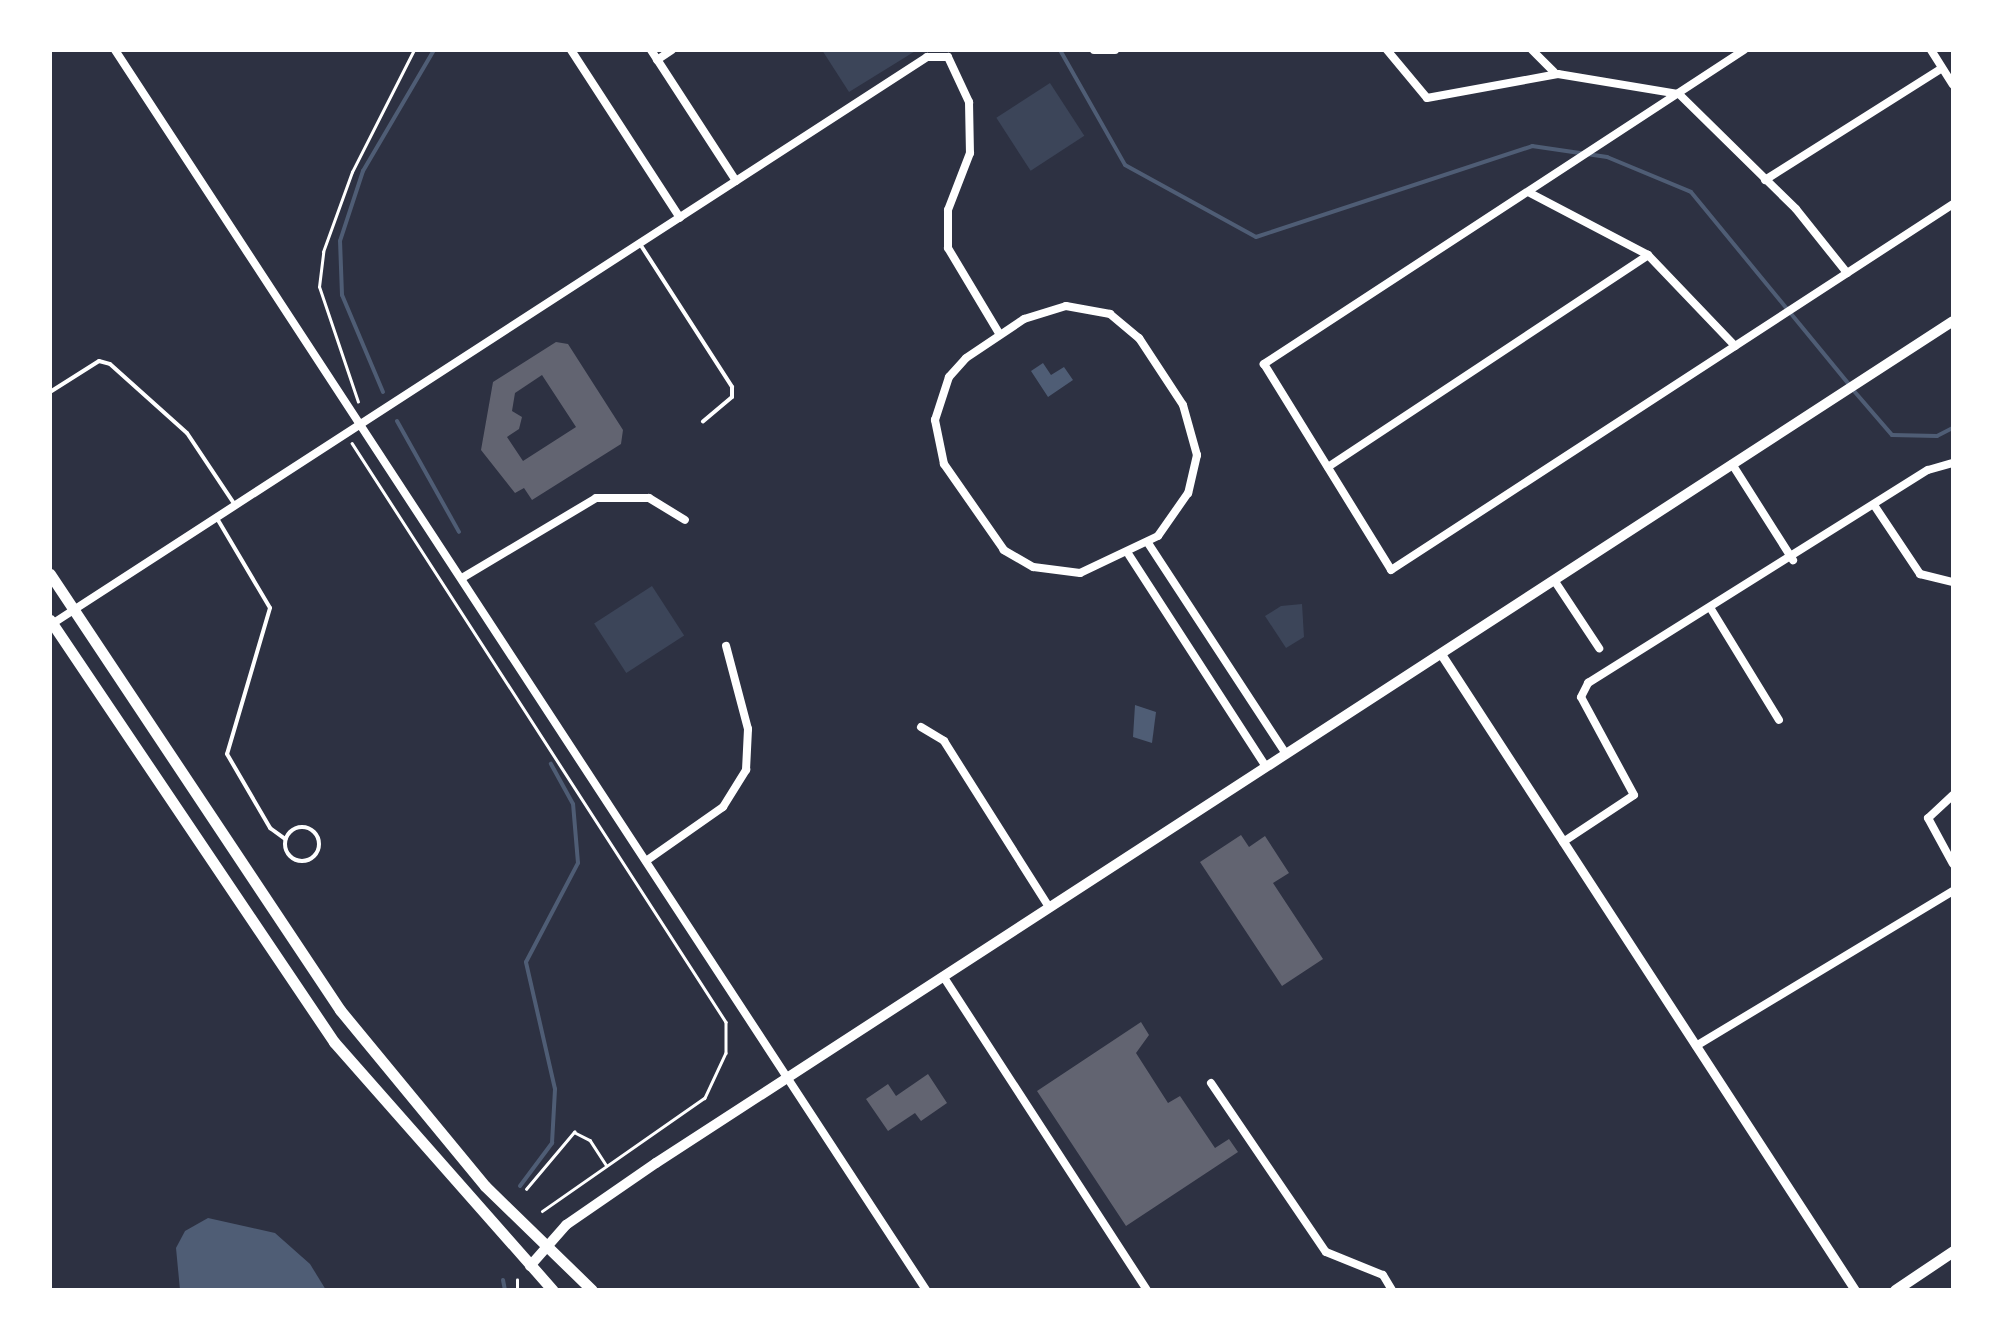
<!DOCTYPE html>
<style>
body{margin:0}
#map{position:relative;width:2003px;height:1340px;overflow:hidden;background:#2d3142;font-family:Poppins,sans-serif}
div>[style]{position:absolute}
.green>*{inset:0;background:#3c4559;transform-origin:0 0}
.water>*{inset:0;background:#4f5d75}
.stream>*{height:4px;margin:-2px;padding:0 2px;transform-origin:2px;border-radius:2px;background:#4f5d75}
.building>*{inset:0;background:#626471}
.path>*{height:2.5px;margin:-1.25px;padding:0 1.25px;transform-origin:1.25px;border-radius:1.25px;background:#fff}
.service>*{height:4px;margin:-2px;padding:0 2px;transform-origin:2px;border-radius:2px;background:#fff}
.service>.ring{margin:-2px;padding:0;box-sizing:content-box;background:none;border:4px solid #fff;border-radius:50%}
.minor>*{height:8px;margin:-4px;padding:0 4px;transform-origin:4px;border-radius:4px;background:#fff}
.tertiary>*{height:9px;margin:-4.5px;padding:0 4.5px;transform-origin:4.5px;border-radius:4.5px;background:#fff}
.secondary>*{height:10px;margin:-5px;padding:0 5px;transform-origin:5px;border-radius:5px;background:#fff}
.trunk>*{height:11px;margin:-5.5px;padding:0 5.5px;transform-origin:5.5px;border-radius:5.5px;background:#fff}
span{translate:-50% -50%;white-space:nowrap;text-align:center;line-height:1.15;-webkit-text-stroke:10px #fff;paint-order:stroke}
.frame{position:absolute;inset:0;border:52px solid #fff;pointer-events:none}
</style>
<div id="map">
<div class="green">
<i style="clip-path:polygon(822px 50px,917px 50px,849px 92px)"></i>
<i style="left:1050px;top:83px;width:63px;height:64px;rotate:57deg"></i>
<i style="left:652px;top:586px;width:59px;height:69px;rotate:57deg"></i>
<i style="clip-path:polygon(1302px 604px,1304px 637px,1286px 648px,1265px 616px,1281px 606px)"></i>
</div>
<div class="water">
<i style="clip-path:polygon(1043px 363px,1051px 375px,1064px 367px,1073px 380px,1048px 397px,1031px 371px)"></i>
<i style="clip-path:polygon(1135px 705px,1156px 712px,1152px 743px,1133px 737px)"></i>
<i style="clip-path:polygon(208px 1218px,275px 1233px,310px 1264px,326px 1290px,180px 1290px,176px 1248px,185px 1231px)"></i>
</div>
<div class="stream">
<i style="left:1060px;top:50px;width:132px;rotate:60.5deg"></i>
<i style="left:1125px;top:165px;width:149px;rotate:28.8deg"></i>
<i style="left:1256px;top:237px;width:291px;rotate:-18.2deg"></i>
<i style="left:1532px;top:146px;width:76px;rotate:8.3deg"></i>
<i style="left:1607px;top:157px;width:91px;rotate:22.6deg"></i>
<i style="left:1691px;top:192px;width:247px;rotate:50.6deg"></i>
<i style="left:1854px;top:391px;width:58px;rotate:49.2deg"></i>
<i style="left:1892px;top:435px;width:45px;rotate:1.3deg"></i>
<i style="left:1937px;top:436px;width:18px;rotate:-27deg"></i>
<i style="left:383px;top:392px;width:105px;rotate:-112.9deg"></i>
<i style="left:342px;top:295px;width:54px;rotate:-92.1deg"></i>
<i style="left:340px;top:241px;width:74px;rotate:-71.8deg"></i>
<i style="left:363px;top:171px;width:140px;rotate:-59.6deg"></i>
<i style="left:397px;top:421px;width:127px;rotate:60.8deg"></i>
<i style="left:520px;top:1186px;width:54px;rotate:-53.3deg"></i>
<i style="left:552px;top:1143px;width:54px;rotate:-86.8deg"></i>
<i style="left:555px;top:1089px;width:130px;rotate:-102.9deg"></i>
<i style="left:526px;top:962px;width:112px;rotate:-62.3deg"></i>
<i style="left:578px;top:863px;width:59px;rotate:-94.8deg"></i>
<i style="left:573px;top:804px;width:46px;rotate:-118.8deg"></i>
<i style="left:503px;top:1280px;width:10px;rotate:79deg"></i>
</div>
<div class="building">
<i style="clip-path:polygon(evenodd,556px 342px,568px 344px,623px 430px,621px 444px,532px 500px,524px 488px,515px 493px,481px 450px,493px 382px,556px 342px,542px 375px,576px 427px,523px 461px,507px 437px,519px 429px,522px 417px,512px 411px,515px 393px,542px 375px)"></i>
<i style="clip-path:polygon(1241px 835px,1249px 847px,1265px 836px,1289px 873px,1273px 883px,1323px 959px,1282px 986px,1200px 862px)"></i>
<i style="clip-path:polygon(1141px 1022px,1149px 1035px,1136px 1053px,1168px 1103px,1180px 1096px,1215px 1148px,1229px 1139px,1238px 1152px,1126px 1226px,1037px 1091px)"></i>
<i style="clip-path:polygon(928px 1074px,947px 1103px,921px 1121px,915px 1113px,888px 1131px,866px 1099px,888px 1084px,896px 1096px)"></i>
</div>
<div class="path">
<i style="left:358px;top:402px;width:121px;rotate:-108.7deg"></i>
<i style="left:319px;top:287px;width:35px;rotate:-83deg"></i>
<i style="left:323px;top:252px;width:85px;rotate:-70.1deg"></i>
<i style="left:352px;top:172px;width:137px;rotate:-63.1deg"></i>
<i style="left:352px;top:443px;width:689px;rotate:57.14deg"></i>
<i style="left:726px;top:1022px;width:31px;rotate:90deg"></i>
<i style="left:726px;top:1053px;width:50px;rotate:115deg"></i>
<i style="left:705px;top:1098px;width:198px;rotate:145.1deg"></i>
<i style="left:526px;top:1189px;width:75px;rotate:-49.9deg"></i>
<i style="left:574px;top:1132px;width:18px;rotate:27deg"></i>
<i style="left:590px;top:1140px;width:30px;rotate:57deg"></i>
<i style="left:517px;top:1290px;width:10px;rotate:-90deg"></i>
</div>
<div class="service">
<i style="left:640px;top:244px;width:170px;rotate:57.2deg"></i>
<i style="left:732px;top:387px;width:10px;rotate:90deg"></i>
<i style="left:732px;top:397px;width:38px;rotate:140deg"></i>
<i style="left:50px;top:392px;width:58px;rotate:-32.3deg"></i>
<i style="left:99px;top:361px;width:11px;rotate:15deg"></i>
<i style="left:110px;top:364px;width:103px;rotate:41.9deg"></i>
<i style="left:187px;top:433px;width:87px;rotate:56.3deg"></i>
<i style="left:218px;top:520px;width:102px;rotate:59.4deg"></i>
<i style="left:270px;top:608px;width:152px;rotate:106.4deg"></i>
<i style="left:227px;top:754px;width:86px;rotate:59.8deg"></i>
<i style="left:270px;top:828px;width:19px;rotate:36deg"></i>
<i class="ring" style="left:285px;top:827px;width:30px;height:30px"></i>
</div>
<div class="minor">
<i style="left:115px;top:50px;width:1482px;rotate:56.81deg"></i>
<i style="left:571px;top:50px;width:200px;rotate:57deg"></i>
<i style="left:651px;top:50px;width:156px;rotate:57deg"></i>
<i style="left:1094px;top:50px;width:21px"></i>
<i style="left:1387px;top:50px;width:62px;rotate:50.2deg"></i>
<i style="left:1427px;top:98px;width:133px;rotate:-10.4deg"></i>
<i style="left:1558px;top:74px;width:123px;rotate:9.4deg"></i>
<i style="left:1679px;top:94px;width:164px;rotate:44.5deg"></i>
<i style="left:1796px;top:209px;width:82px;rotate:51.4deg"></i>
<i style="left:1532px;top:50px;width:31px;rotate:45deg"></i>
<i style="left:1744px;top:50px;width:574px;rotate:146.81deg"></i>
<i style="left:1264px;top:364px;width:242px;rotate:58.3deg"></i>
<i style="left:1391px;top:570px;width:671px;rotate:-33.07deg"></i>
<i style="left:1931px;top:50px;width:41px;rotate:57.8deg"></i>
<i style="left:657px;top:60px;width:18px;rotate:-34deg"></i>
<i style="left:1765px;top:180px;width:209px;rotate:-32.3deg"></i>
<i style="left:1530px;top:193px;width:133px;rotate:27.7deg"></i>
<i style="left:1648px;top:255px;width:126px;rotate:46.3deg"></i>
<i style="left:1066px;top:306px;width:45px;rotate:10.3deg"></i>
<i style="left:1110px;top:314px;width:38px;rotate:40deg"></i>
<i style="left:1139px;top:338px;width:80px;rotate:56.7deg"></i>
<i style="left:1183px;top:405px;width:52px;rotate:74.4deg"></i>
<i style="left:1197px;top:455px;width:39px;rotate:103deg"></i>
<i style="left:1188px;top:493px;width:52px;rotate:124.9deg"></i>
<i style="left:1158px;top:536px;width:86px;rotate:154.6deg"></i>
<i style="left:1080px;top:573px;width:47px;rotate:-172.7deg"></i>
<i style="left:1033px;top:567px;width:34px;rotate:-150deg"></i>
<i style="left:1004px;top:550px;width:105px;rotate:-124.9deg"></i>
<i style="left:944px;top:464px;width:45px;rotate:-101.6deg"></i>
<i style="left:935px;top:420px;width:45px;rotate:-72deg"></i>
<i style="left:949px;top:377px;width:25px;rotate:-48deg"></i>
<i style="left:966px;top:358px;width:70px;rotate:-33.9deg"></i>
<i style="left:1024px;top:319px;width:44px;rotate:-17.2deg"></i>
<i style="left:1732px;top:464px;width:114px;rotate:57.6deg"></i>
<i style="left:1328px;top:467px;width:384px;rotate:-33.5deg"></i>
<i style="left:1874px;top:505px;width:83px;rotate:56.3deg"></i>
<i style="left:1920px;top:574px;width:34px;rotate:14deg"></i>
<i style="left:1148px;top:543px;width:252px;rotate:56.8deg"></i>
<i style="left:1129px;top:555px;width:252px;rotate:57.1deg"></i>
<i style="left:462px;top:578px;width:156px;rotate:-30.8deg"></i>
<i style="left:596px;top:498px;width:53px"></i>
<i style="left:649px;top:498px;width:42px;rotate:31.4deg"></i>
<i style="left:1554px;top:580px;width:82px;rotate:56.5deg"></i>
<i style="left:1711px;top:609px;width:130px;rotate:58.5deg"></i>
<i style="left:52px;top:624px;width:1043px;rotate:-32.94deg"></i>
<i style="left:927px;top:57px;width:21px"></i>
<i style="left:948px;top:57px;width:50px;rotate:65deg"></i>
<i style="left:969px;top:102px;width:51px;rotate:88.9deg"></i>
<i style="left:970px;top:153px;width:61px;rotate:111.1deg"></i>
<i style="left:948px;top:210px;width:38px;rotate:90deg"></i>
<i style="left:948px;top:248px;width:101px;rotate:59.1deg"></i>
<i style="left:921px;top:727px;width:27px;rotate:31deg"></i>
<i style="left:944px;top:741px;width:196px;rotate:57.7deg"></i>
<i style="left:1953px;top:795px;width:34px;rotate:137deg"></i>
<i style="left:1928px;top:818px;width:52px;rotate:61.5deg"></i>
<i style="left:1563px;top:842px;width:85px;rotate:-33.5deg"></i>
<i style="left:1634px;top:795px;width:111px;rotate:-118.4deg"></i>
<i style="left:1581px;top:697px;width:16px;rotate:-63deg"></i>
<i style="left:1588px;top:683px;width:401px;rotate:-32.1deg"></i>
<i style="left:1928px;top:470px;width:26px;rotate:-16deg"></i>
<i style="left:646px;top:861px;width:94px;rotate:-35deg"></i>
<i style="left:723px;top:807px;width:44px;rotate:-58.1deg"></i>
<i style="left:746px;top:770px;width:41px;rotate:-87.2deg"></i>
<i style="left:748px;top:729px;width:86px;rotate:-104.8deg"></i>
<i style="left:943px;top:976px;width:374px;rotate:57deg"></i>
<i style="left:1696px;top:1046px;width:300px;rotate:-31.1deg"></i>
<i style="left:1211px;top:1083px;width:204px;rotate:55.8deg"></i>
<i style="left:1326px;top:1252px;width:61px;rotate:22deg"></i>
<i style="left:1383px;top:1275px;width:17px;rotate:59deg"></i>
</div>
<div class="tertiary">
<i style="left:1441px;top:654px;width:759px;rotate:56.94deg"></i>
</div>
<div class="secondary">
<i style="left:530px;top:1266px;width:55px;rotate:-48.7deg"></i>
<i style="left:566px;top:1225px;width:109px;rotate:-34.6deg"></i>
<i style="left:656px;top:1163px;width:1546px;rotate:-32.99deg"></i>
</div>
<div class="trunk">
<i style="left:50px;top:574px;width:524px;rotate:56.37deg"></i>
<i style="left:340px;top:1010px;width:228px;rotate:50.5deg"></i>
<i style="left:485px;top:1186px;width:149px;rotate:44.2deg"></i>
<i style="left:50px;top:620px;width:509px;rotate:56.06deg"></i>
<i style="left:334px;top:1042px;width:331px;rotate:48.6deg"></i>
<i style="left:1895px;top:1290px;width:70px;rotate:-33.9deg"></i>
</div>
<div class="frame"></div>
</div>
